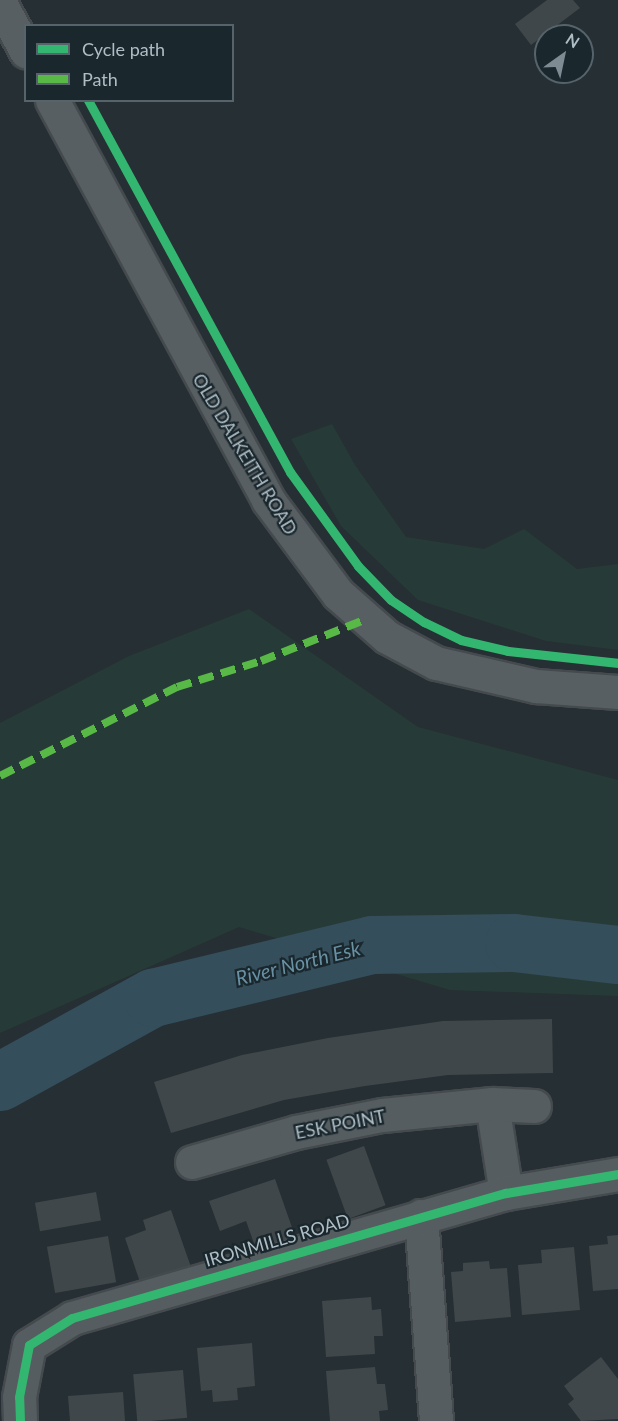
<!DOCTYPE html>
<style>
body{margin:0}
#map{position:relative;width:618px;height:1421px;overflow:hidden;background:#262f33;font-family:Lato,sans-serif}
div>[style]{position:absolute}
.green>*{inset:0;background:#263b37}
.river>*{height:58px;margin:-29px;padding:0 29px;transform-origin:29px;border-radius:29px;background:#344e5b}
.building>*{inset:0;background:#40474b;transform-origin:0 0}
.roads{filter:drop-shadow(2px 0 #444a4e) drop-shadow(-2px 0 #444a4e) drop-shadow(0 2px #444a4e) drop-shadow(0 -2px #444a4e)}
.street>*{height:33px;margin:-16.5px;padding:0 16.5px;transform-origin:16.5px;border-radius:16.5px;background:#565d61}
.primary>*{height:33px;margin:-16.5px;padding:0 16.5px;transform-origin:16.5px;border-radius:16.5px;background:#585f63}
.quiet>*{height:8px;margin-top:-4px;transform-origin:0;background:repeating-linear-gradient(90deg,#58b947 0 15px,transparent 0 23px)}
.cycleway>*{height:9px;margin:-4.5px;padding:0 4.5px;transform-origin:4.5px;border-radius:4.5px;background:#33b770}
span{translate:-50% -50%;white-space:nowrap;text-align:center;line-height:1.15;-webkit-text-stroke:4.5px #1a272d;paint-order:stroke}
.street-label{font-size:18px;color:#afbdc5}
.water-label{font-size:20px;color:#6891a4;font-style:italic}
.legend{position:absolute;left:24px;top:24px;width:210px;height:78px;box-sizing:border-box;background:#1a272d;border:2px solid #56636a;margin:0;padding:8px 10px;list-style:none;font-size:18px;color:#afbdc5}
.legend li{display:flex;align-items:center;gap:12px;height:30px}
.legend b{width:30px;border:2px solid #56636a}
.north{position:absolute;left:534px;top:24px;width:60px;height:60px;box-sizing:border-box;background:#1a272d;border:2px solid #56636a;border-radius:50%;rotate:33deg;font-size:16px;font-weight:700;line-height:24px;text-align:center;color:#afbdc5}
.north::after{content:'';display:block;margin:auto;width:21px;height:27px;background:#7f8b92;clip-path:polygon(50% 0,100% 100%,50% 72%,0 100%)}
</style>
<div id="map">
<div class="green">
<i style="clip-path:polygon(332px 424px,355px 465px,406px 537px,484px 549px,524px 529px,577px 569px,618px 564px,618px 650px,546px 641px,418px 600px,341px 526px,291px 439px)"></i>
<i style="clip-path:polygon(249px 609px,418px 727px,618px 780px,618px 996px,450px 990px,239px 927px,0 1033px,0 723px,129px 656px)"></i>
</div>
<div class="river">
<i style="left:0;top:1082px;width:175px;rotate:-28.8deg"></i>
<i style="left:153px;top:998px;width:225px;rotate:-13.6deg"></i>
<i style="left:372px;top:945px;width:142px;rotate:-0.8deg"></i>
<i style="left:514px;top:943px;width:105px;rotate:6.6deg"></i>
</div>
<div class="building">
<i style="clip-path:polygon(547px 0,573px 0,580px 8px,531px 45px,515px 24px)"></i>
<i style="clip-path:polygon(552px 1019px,553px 1073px,448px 1075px,365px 1086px,284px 1100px,171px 1133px,154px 1082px,242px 1055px,328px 1038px,443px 1021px)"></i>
<i style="left:364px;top:1146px;width:63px;height:40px;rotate:70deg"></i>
<i style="clip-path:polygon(275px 1179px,295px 1236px,256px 1249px,246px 1221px,220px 1231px,209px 1201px)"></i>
<i style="left:96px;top:1192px;width:29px;height:62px;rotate:80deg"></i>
<i style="clip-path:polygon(171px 1210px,191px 1267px,141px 1285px,125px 1238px,146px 1230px,143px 1220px)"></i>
<i style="clip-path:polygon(618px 1235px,618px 1289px,593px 1291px,589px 1246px,608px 1244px,607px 1236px)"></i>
<i style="left:108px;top:1236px;width:47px;height:62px;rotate:80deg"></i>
<i style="clip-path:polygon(574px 1247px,580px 1310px,522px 1315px,518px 1265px,542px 1263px,541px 1250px)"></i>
<i style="clip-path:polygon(489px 1261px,490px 1269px,507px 1268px,511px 1317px,455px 1322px,451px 1272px,463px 1271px,463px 1263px)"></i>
<i style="clip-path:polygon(371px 1297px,372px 1310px,381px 1309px,383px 1336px,374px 1336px,375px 1354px,326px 1357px,322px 1301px)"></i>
<i style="clip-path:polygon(252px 1343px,255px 1386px,237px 1388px,238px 1400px,213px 1402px,212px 1390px,201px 1391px,197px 1348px)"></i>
<i style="clip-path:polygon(601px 1357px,618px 1379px,618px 1419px,581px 1421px,568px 1404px,574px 1399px,564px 1386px)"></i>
<i style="clip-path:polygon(375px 1367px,377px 1384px,385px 1384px,388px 1410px,379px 1411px,380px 1421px,330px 1421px,326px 1371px)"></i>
<i style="left:183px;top:1370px;width:48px;height:50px;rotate:85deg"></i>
<i style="clip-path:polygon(123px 1392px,125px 1421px,70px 1421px,68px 1396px)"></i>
</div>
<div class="roads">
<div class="street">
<i style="left:492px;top:1104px;width:90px;rotate:81.1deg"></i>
<i style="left:192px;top:1162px;width:108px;rotate:-16.1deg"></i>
<i style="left:296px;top:1132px;width:88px;rotate:-11.2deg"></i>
<i style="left:382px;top:1115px;width:111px;rotate:-5.7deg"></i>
<i style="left:492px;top:1104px;width:42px;rotate:2.7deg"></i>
<i style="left:421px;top:1216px;width:206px;rotate:85.8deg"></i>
<i style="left:20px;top:1421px;width:24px;rotate:-92deg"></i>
<i style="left:19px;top:1397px;width:53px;rotate:-79.1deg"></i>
<i style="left:29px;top:1345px;width:51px;rotate:-32.1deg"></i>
<i style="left:72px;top:1318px;width:452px;rotate:-16.1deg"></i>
<i style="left:506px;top:1193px;width:114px;rotate:-9.6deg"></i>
</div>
<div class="primary">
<i style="left:0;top:3px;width:55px;rotate:61.6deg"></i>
<i style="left:52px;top:100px;width:455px;rotate:61.6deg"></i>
<i style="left:268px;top:500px;width:117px;rotate:53.3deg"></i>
<i style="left:338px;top:594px;width:65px;rotate:41.3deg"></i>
<i style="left:387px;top:637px;width:55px;rotate:28deg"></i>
<i style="left:436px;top:663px;width:103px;rotate:13deg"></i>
<i style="left:536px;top:686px;width:82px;rotate:4.2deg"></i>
</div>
</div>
<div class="quiet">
<i style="left:0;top:776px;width:198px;rotate:-26.7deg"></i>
<i style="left:177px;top:687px;width:88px;rotate:-17.2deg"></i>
<i style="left:261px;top:661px;width:111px;rotate:-21.7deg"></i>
</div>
<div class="cycleway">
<i style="left:88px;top:100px;width:423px;rotate:61.5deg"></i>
<i style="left:290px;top:472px;width:116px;rotate:54.1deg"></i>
<i style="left:358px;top:566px;width:47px;rotate:45.9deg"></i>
<i style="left:391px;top:600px;width:40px;rotate:34deg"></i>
<i style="left:424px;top:622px;width:41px;rotate:25.9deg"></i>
<i style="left:461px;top:640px;width:48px;rotate:13.2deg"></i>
<i style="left:508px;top:651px;width:111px;rotate:6.2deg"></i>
<i style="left:20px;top:1421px;width:24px;rotate:-92deg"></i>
<i style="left:19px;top:1397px;width:53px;rotate:-79.1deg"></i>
<i style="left:29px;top:1345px;width:51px;rotate:-32.1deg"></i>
<i style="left:72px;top:1318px;width:452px;rotate:-16.1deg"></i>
<i style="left:506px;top:1193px;width:114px;rotate:-9.6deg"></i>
</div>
<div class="street-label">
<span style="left:245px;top:454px;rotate:59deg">OLD DALKEITH ROAD</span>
<span style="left:340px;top:1124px;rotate:-11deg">ESK POINT</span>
<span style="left:277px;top:1240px;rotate:-16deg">IRONMILLS ROAD</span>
</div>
<div class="water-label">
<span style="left:298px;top:963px;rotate:-14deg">River North Esk</span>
</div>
<ul class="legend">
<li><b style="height:8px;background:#33b770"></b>Cycle path</li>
<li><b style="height:8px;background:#58b947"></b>Path</li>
</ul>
<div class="north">N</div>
</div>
